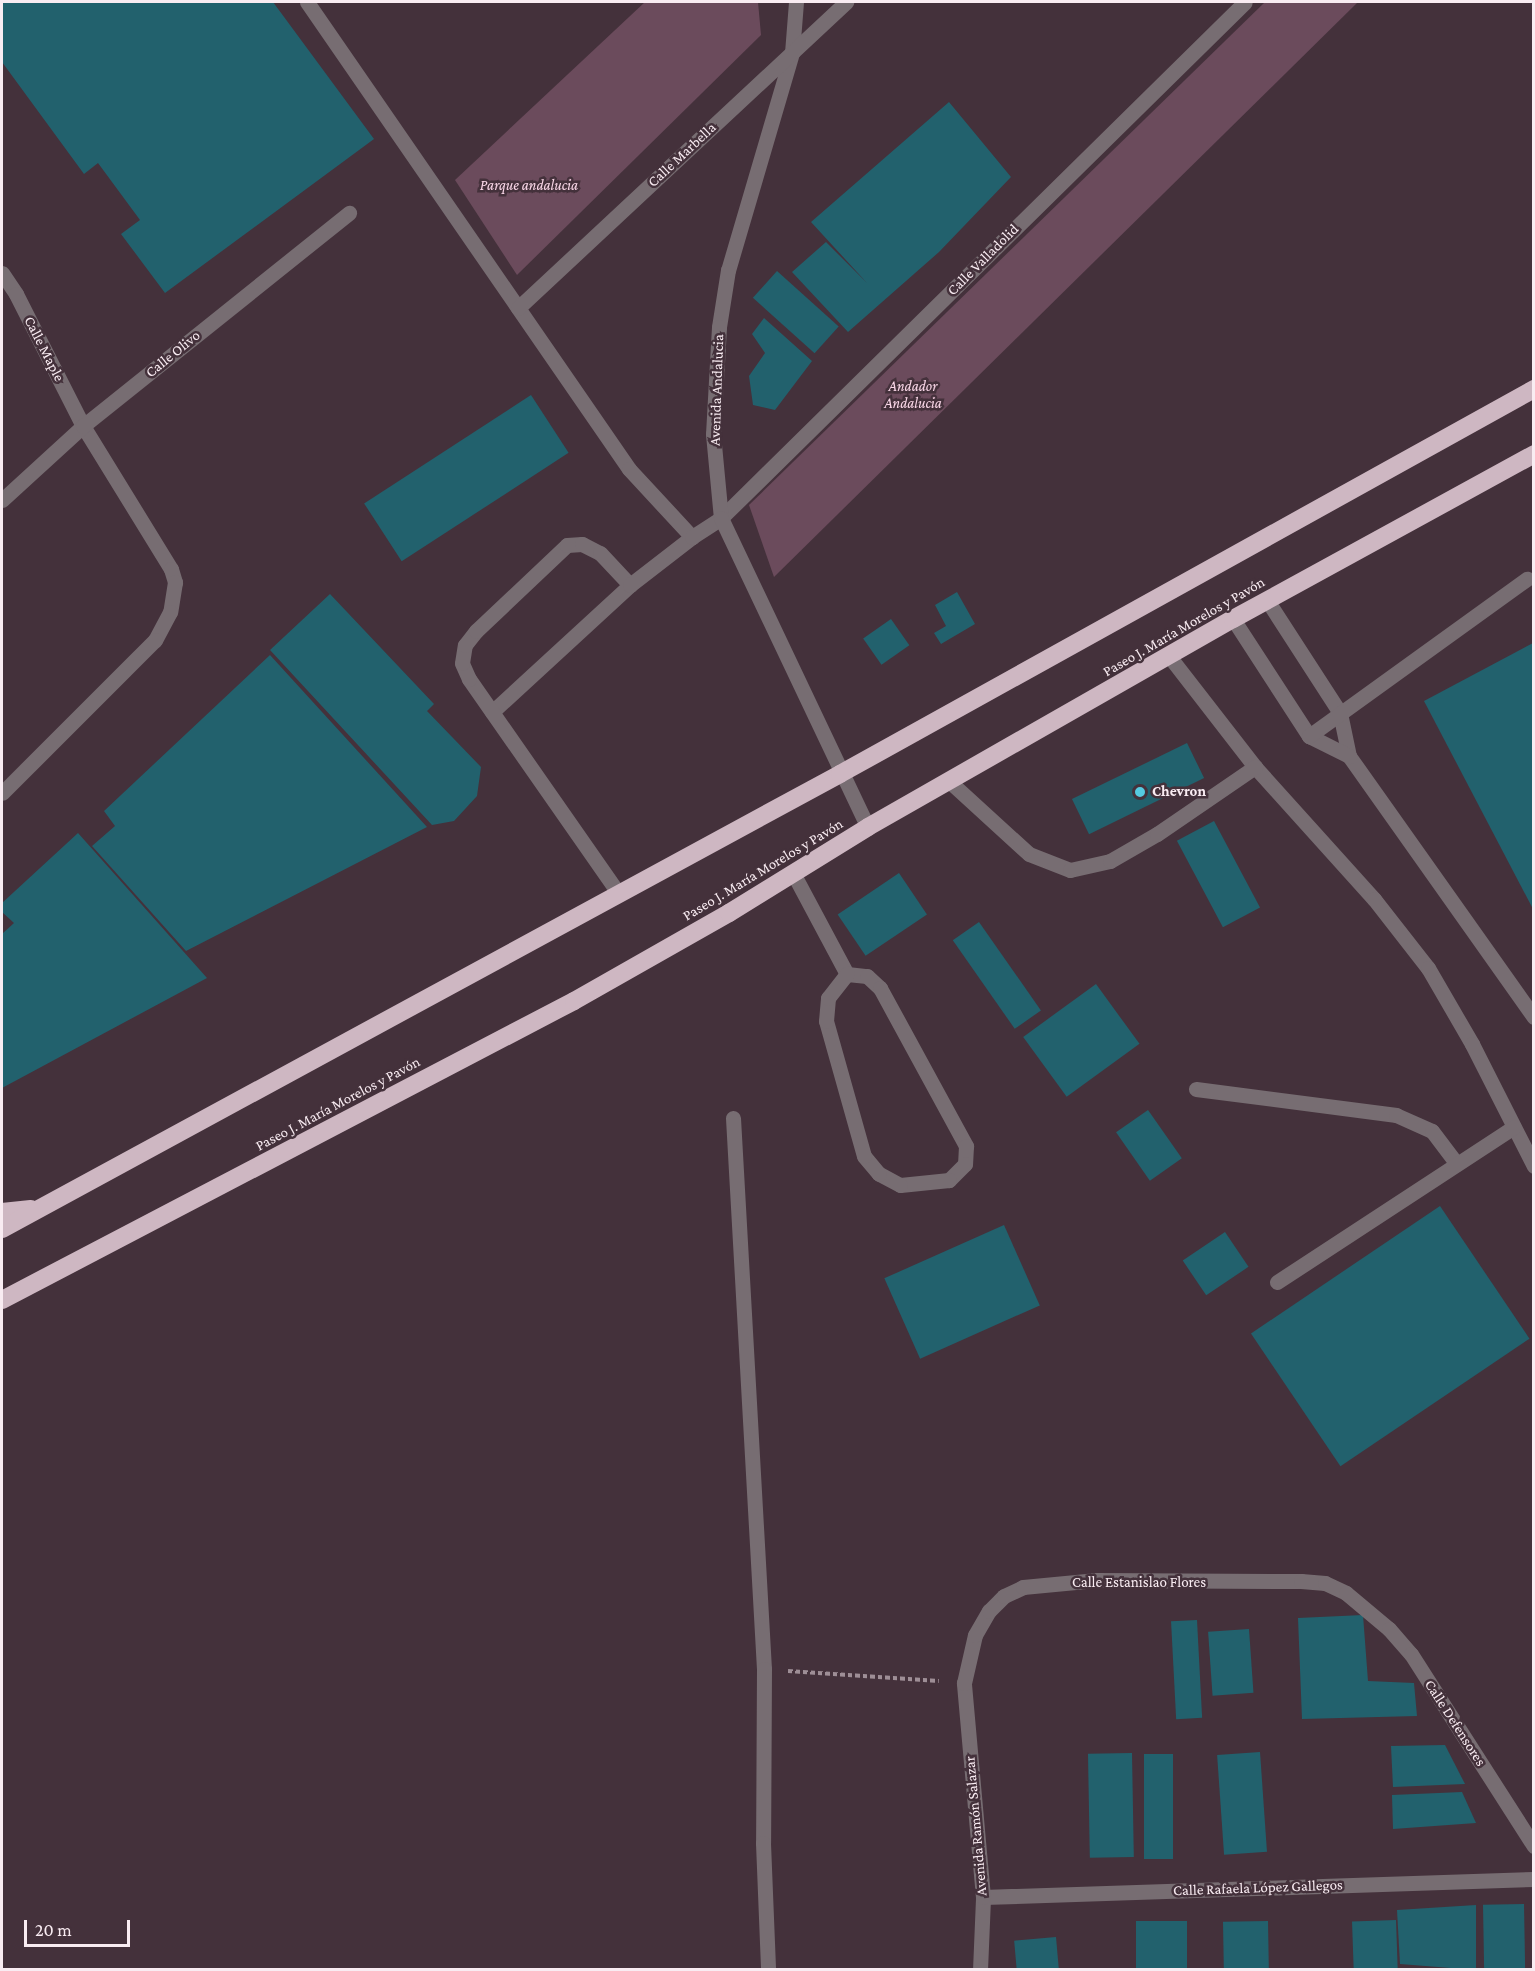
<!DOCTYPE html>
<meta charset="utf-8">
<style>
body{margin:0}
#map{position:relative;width:1535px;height:1971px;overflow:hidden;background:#44313b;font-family:"Crimson Pro",serif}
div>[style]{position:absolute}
.green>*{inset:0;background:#6b4b5c}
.building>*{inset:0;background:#22616d;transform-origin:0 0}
.path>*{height:4px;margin-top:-2px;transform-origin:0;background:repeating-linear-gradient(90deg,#9e8e96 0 4.5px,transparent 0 7.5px)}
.lane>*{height:15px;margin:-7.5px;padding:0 7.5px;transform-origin:7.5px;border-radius:7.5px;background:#776d72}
.street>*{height:15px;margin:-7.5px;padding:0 7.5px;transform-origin:7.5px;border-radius:7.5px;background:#776d72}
.highway>*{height:18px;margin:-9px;padding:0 9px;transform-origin:9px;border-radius:9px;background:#ceb7c2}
.dots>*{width:16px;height:16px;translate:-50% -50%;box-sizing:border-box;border:3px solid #44313b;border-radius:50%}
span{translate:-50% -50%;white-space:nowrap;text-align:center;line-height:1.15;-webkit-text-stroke:5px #44313b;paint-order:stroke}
.street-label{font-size:15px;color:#f9ecf2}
.park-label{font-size:15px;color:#fad7e8;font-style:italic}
.poi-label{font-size:15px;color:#f9ecf2;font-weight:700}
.left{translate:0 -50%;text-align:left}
.frame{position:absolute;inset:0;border:3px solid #f9ecf2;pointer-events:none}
.scale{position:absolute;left:24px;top:1920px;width:106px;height:27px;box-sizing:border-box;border:3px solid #f9ecf2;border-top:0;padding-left:8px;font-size:18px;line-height:21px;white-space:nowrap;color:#f9ecf2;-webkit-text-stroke:4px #44313b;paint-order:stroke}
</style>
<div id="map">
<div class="green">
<i style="clip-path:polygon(645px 2px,758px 2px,761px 35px,517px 275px,455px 180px)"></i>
<i style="clip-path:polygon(1265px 2px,1358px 2px,774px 577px,749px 505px)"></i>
</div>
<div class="building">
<i style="clip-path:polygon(2px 2px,273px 2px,374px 139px,165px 293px,121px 234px,140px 220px,98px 163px,84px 174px,2px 62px)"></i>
<i style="clip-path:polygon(949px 102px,1011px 177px,939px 252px,848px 332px,792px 272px,826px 242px,867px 283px,811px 222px)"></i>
<i style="left:777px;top:271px;width:83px;height:36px;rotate:42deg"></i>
<i style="clip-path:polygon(764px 318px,812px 361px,775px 410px,753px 405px,749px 376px,765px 353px,752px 334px)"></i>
<i style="left:531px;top:395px;width:69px;height:199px;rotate:57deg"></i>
<i style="clip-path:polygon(957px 592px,975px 624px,941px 644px,934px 633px,946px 626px,935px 605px)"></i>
<i style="clip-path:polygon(330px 594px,434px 704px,427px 711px,481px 767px,477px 796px,454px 821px,432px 825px,270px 650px)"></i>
<i style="left:891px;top:619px;width:32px;height:34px;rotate:55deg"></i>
<i style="clip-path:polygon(1533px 643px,1533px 909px,1424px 701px)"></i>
<i style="clip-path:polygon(270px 655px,427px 827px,186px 951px,92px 846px,115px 826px,104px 811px)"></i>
<i style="left:1187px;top:743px;width:39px;height:128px;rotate:64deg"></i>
<i style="left:1214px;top:821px;width:98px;height:42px;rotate:62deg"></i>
<i style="clip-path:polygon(78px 833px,207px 978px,2px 1088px,2px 934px,14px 923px,2px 912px,2px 903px)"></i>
<i style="left:899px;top:873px;width:50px;height:74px;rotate:56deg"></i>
<i style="left:979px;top:922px;width:108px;height:32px;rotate:55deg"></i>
<i style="left:1096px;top:984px;width:74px;height:90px;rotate:54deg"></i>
<i style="left:1148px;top:1110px;width:59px;height:39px;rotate:55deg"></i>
<i style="left:1440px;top:1206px;width:160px;height:228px;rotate:56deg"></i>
<i style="left:1004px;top:1225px;width:88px;height:131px;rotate:66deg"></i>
<i style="left:1225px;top:1232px;width:42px;height:51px;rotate:56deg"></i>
<i style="clip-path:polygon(1363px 1615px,1368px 1681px,1414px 1683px,1417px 1716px,1302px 1719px,1298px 1618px)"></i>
<i style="left:1197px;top:1620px;width:98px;height:26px;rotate:87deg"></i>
<i style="left:1249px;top:1629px;width:64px;height:41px;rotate:86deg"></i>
<i style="clip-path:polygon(1445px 1745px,1465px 1784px,1393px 1787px,1391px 1746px)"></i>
<i style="left:1260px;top:1752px;width:100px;height:43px;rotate:86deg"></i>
<i style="left:1132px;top:1753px;width:104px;height:44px;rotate:89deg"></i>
<i style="left:1144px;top:1754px;width:29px;height:105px"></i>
<i style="clip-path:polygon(1462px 1792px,1476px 1823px,1393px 1829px,1392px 1795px)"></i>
<i style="left:1524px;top:1904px;width:66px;height:41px;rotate:89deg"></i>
<i style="clip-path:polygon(1476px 1905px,1476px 1970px,1400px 1964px,1397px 1910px)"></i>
<i style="left:1396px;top:1920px;width:50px;height:44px;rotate:88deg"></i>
<i style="left:1187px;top:1921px;width:49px;height:51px;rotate:90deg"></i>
<i style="left:1268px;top:1921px;width:49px;height:45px;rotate:89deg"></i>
<i style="left:1056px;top:1937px;width:33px;height:42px;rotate:85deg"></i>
</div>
<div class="path">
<i style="left:788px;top:1671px;width:151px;rotate:3.8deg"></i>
</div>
<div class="lane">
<i style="left:2px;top:273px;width:25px;rotate:56deg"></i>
<i style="left:16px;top:294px;width:148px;rotate:63.1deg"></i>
<i style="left:83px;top:426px;width:168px;rotate:58.4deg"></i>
<i style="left:171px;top:569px;width:14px;rotate:73deg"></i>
<i style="left:175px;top:582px;width:30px;rotate:99deg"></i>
<i style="left:170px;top:612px;width:32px;rotate:118deg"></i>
<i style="left:155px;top:640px;width:216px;rotate:135deg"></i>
<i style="left:2px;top:500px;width:110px;rotate:-42.4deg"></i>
<i style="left:83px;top:426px;width:341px;rotate:-38.7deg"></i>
<i style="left:1267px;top:600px;width:135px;rotate:57.1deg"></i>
<i style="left:1340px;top:713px;width:44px;rotate:78.2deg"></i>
<i style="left:1349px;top:756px;width:320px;rotate:54.7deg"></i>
<i style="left:1233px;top:619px;width:140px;rotate:57deg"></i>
<i style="left:1309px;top:736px;width:45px;rotate:26.6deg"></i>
<i style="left:1169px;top:656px;width:140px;rotate:52.2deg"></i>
<i style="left:1255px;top:767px;width:178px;rotate:48deg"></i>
<i style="left:1374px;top:899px;width:88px;rotate:52deg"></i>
<i style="left:1428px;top:968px;width:88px;rotate:59.9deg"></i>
<i style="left:1472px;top:1044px;width:137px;rotate:63.1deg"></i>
<i style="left:492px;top:712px;width:188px;rotate:-42.6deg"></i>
<i style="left:1309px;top:736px;width:269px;rotate:-35.8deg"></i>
<i style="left:949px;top:781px;width:108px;rotate:42.4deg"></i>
<i style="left:1029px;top:854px;width:44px;rotate:21.3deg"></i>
<i style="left:1070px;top:870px;width:41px;rotate:-12.7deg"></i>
<i style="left:1110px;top:861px;width:54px;rotate:-29.9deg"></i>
<i style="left:1157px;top:834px;width:119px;rotate:-34.4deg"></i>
<i style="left:793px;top:873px;width:115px;rotate:61.9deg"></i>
<i style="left:847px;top:974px;width:20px;rotate:6deg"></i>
<i style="left:867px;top:976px;width:18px;rotate:43deg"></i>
<i style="left:880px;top:988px;width:180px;rotate:61.4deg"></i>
<i style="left:966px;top:1146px;width:18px;rotate:93deg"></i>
<i style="left:965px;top:1164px;width:23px;rotate:135deg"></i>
<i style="left:949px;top:1180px;width:49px;rotate:174.2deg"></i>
<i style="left:900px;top:1185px;width:24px;rotate:-152deg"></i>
<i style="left:879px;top:1174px;width:23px;rotate:-130deg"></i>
<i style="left:864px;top:1156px;width:140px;rotate:-105.7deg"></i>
<i style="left:826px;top:1021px;width:23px;rotate:-85deg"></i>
<i style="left:828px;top:998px;width:31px;rotate:-52deg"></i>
<i style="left:619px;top:894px;width:262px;rotate:-124.9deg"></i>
<i style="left:469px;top:679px;width:17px;rotate:-114deg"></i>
<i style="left:462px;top:663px;width:18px;rotate:-81deg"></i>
<i style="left:465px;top:645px;width:18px;rotate:-52deg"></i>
<i style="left:476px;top:631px;width:125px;rotate:-43.4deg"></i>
<i style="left:567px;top:545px;width:15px;rotate:-4deg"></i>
<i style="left:582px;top:544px;width:20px;rotate:27deg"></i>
<i style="left:600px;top:553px;width:44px;rotate:46.8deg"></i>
<i style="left:630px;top:585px;width:78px;rotate:-37.7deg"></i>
<i style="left:1196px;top:1089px;width:202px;rotate:7.4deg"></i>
<i style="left:1396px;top:1115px;width:39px;rotate:24deg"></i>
<i style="left:1432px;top:1131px;width:41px;rotate:52.9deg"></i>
<i style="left:1277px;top:1282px;width:283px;rotate:-33.2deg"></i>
</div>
<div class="street">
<i style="left:307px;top:2px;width:567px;rotate:55.41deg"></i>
<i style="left:629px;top:469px;width:93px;rotate:47.2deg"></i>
<i style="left:692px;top:537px;width:35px;rotate:-33deg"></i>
<i style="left:721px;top:518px;width:735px;rotate:-44.56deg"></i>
<i style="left:796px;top:2px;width:51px;rotate:94.5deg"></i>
<i style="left:792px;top:53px;width:226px;rotate:106.4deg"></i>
<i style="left:728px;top:270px;width:58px;rotate:99deg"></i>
<i style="left:719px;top:327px;width:107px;rotate:93.2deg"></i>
<i style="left:713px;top:434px;width:84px;rotate:84.6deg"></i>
<i style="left:721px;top:518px;width:342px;rotate:64.6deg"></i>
<i style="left:518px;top:308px;width:449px;rotate:-43deg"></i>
<i style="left:733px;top:1118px;width:552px;rotate:86.78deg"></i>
<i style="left:764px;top:1669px;width:174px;rotate:90.3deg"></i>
<i style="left:763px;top:1843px;width:127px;rotate:87.7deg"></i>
<i style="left:983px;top:1897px;width:551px;rotate:-1.87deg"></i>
<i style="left:980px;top:1970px;width:73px;rotate:-87.6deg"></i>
<i style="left:983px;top:1897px;width:215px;rotate:-95.1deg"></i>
<i style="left:964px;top:1683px;width:49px;rotate:-77.1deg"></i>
<i style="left:975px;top:1635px;width:28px;rotate:-60deg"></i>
<i style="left:989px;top:1611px;width:21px;rotate:-45deg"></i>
<i style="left:1004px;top:1596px;width:21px;rotate:-25deg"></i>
<i style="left:1023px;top:1587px;width:74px;rotate:-5.4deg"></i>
<i style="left:1097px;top:1580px;width:204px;rotate:0.3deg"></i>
<i style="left:1301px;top:1581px;width:24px;rotate:5deg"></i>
<i style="left:1325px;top:1583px;width:23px;rotate:25deg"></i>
<i style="left:1346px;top:1593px;width:56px;rotate:39.9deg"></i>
<i style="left:1389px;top:1629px;width:33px;rotate:49deg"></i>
<i style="left:1411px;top:1654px;width:228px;rotate:57.4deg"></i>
</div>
<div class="highway">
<i style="left:2px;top:1212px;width:29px;rotate:-6deg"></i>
<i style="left:2px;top:1229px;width:954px;rotate:-28.5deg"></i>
<i style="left:840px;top:774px;width:794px;rotate:-29.02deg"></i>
<i style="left:2px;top:1300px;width:645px;rotate:-27.6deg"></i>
<i style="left:574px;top:1001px;width:178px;rotate:-29.6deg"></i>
<i style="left:729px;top:913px;width:163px;rotate:-31.7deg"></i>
<i style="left:868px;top:827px;width:420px;rotate:-29.7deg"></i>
<i style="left:1233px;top:619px;width:343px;rotate:-28.7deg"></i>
</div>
<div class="dots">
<i style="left:1140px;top:792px;background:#55cae0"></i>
</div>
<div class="street-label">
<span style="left:682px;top:155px;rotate:-43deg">Calle Marbella</span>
<span style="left:983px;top:260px;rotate:-45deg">Calle Valladolid</span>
<span style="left:44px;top:349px;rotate:63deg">Calle Maple</span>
<span style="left:173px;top:354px;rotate:-39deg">Calle Olivo</span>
<span style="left:717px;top:390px;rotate:-88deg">Avenida Andalucia</span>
<span style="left:1184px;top:627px;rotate:-30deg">Paseo J. María Morelos y Pavón</span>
<span style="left:763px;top:870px;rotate:-31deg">Paseo J. María Morelos y Pavón</span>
<span style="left:338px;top:1104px;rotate:-28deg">Paseo J. María Morelos y Pavón</span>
<span style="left:1139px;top:1583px">Calle Estanislao Flores</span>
<span style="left:1455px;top:1723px;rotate:57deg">Calle Defensores</span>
<span style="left:976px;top:1826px;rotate:-95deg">Avenida Ramón Salazar</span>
<span style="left:1258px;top:1888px;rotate:-2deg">Calle Rafaela López Gallegos</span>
</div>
<div class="park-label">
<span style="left:529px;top:186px">Parque andalucia</span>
<span style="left:913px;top:395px">Andador<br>Andalucia</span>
</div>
<div class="poi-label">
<span class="left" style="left:1152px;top:792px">Chevron</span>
</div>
<div class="frame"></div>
<div class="scale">20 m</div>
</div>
